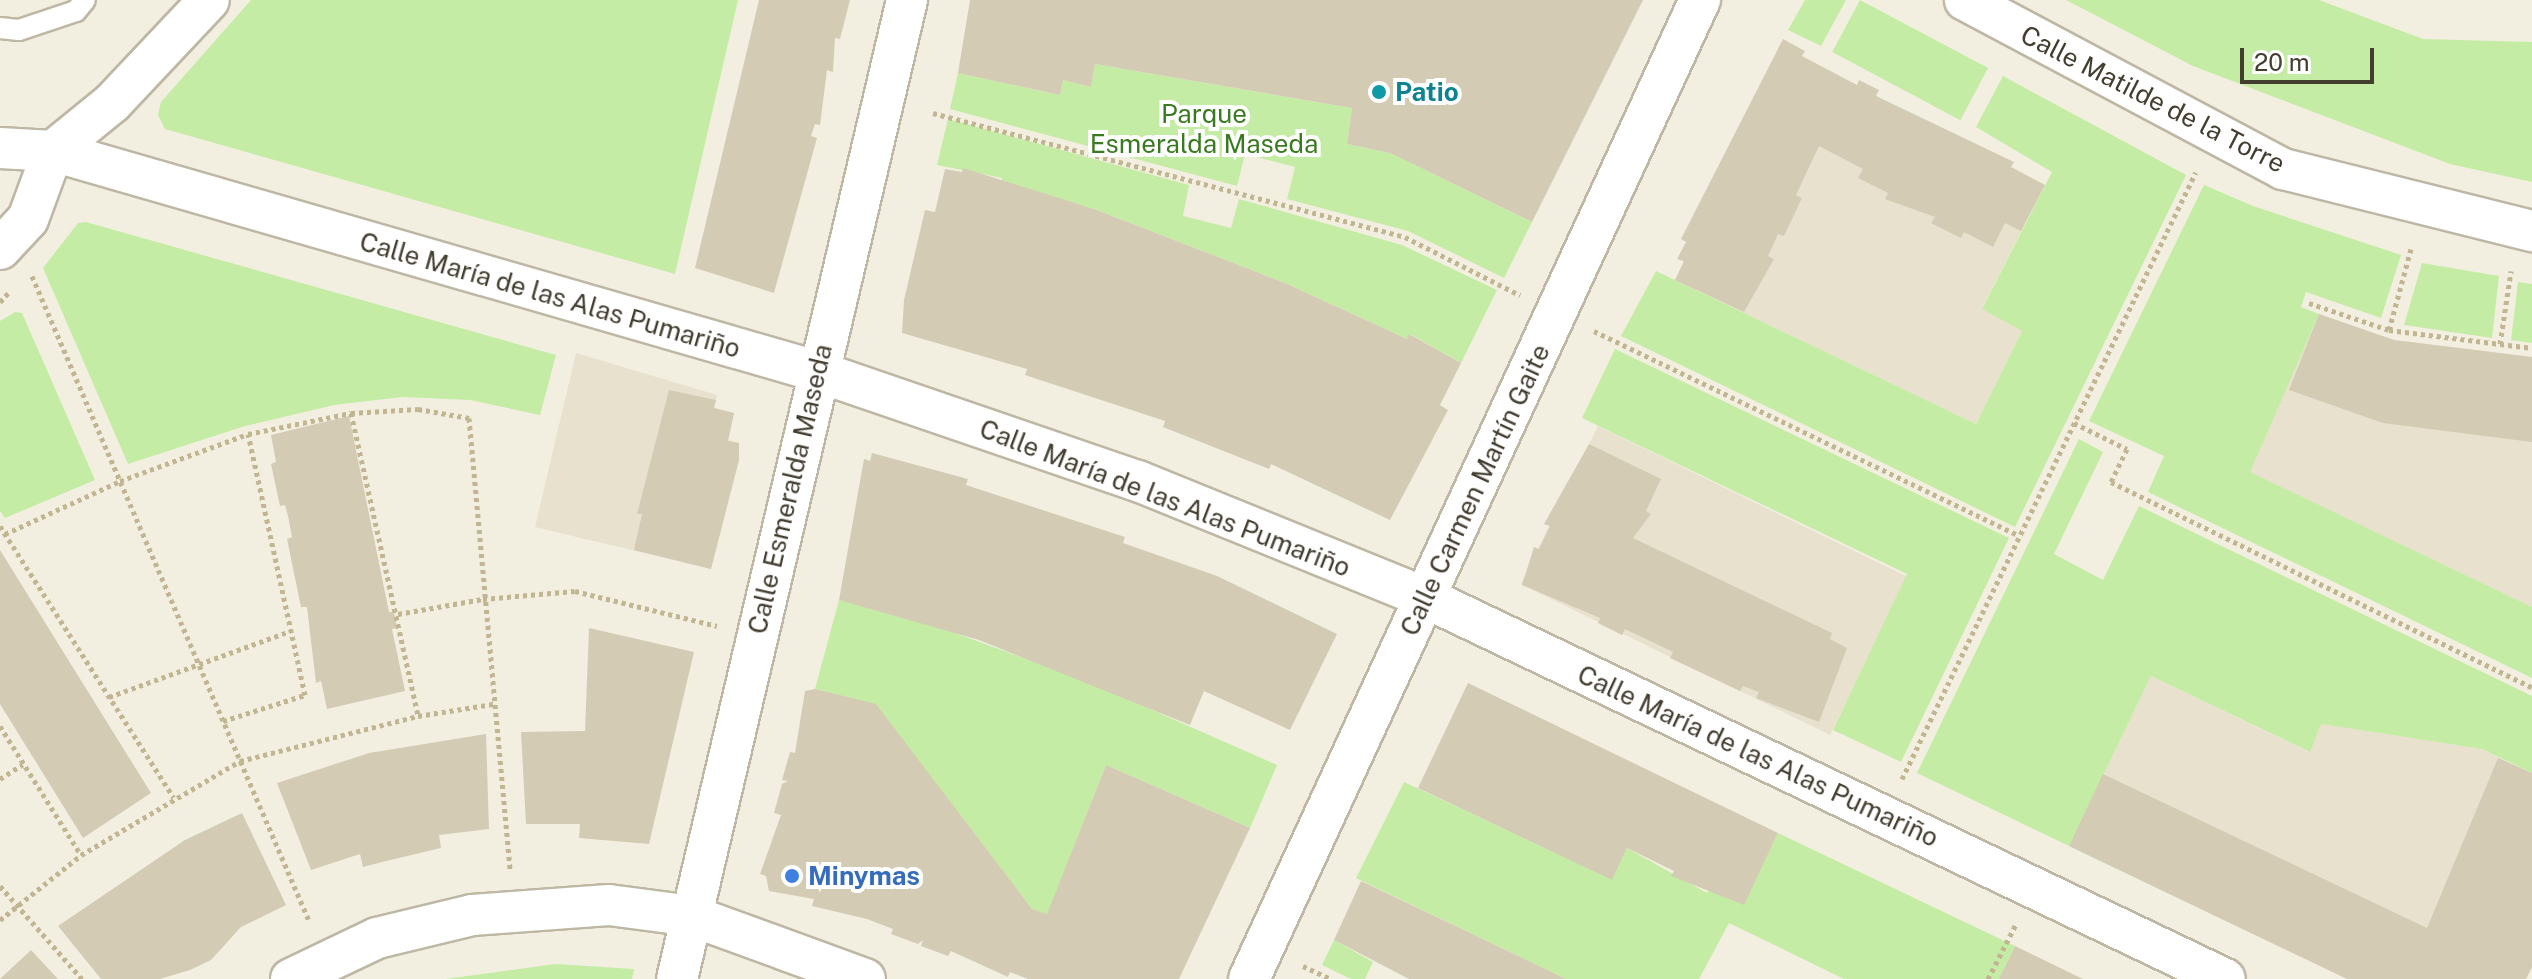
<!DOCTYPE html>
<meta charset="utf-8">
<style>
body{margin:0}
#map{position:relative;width:2532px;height:979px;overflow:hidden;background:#f2efe1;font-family:"Public Sans",sans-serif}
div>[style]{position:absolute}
.residential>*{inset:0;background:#e7e1ce;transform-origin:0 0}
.green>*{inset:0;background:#c5eca4;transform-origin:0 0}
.building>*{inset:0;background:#d4cbb5}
.path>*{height:5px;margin-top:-2.5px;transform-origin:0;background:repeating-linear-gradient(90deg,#c1b592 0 4px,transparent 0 8px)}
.roads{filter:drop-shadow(2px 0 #beb7a3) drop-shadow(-2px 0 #beb7a3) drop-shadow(0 2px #beb7a3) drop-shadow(0 -2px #beb7a3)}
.service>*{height:20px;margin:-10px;padding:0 10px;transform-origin:10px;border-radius:10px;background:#fff}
.minor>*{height:40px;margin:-20px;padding:0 20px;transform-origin:20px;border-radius:20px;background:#fff}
.dots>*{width:22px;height:22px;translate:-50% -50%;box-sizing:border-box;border:4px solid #fff;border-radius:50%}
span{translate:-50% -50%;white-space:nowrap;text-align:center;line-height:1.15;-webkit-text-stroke:8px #fff;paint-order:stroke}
.culture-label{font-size:26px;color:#0d838f;font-weight:700}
.left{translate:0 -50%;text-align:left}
.street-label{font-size:26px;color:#443e31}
.park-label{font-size:26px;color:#3a7a20}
.shop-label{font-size:26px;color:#366cbe;font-weight:700}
.scale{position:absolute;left:2240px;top:48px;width:134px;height:36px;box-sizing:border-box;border:4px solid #443e31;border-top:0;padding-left:10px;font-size:24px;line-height:28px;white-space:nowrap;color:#443e31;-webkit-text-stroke:6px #fff;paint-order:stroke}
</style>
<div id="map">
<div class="residential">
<i style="clip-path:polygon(1780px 45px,2045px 185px,1982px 308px,2022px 331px,1976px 424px,1675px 280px,1684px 262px,1678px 259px)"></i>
<i style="clip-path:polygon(2319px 314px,2394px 340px,2532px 357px,2532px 607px,2249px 472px)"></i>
<i style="clip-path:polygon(576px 353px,717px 395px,714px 408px,734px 413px,728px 440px,739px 443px,739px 460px,711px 569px,535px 527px)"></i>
<i style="left:1598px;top:426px;width:344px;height:176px;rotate:26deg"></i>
<i style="clip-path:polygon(2151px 676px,2309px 752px,2321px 724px,2482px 749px,2532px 774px,2532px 967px,2526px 979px,2347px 979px,2069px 846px)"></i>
</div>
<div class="green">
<i style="clip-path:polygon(251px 0,738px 0,675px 274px,165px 129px,158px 115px,161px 102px)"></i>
<i style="clip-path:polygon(1805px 0,1846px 0,1821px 46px,1788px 30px)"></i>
<i style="left:1860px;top:0;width:145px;height:59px;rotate:28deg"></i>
<i style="clip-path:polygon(2066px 0,2319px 0,2423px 39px,2532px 42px,2532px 182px,2450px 164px,2193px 66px)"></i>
<i style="clip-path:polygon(1095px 64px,1352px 108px,1347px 144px,1390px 153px,1532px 222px,1504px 278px,1408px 231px,1287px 199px,1295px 167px,1245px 154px,1237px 186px,950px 109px,958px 73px,1060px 95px,1063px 80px,1091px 87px)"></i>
<i style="clip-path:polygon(2003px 76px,2186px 175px,2015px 527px,1621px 336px,1656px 271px,1976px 424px,2022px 331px,1982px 309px,2052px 172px,1976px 127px)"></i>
<i style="clip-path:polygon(948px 119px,1189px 185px,1183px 216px,1231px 228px,1239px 199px,1402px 245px,1497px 290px,1461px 363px,1410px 334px,1407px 339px,1285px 283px,1094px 209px,1001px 182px,1002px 178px,937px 165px)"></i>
<i style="clip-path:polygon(2204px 185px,2253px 206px,2401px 255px,2381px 318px,2306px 292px,2301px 307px,2319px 314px,2250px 472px,2532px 607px,2532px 678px,2148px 492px,2164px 456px,2089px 421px)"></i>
<i style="clip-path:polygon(86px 222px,556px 355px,540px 415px,470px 400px,402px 397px,334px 405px,245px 426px,128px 464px,43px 268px,78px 223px)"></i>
<i style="clip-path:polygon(2422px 263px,2499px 276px,2492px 338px,2404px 325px)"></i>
<i style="clip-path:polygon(2518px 282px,2532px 284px,2532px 343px,2511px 340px)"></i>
<i style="clip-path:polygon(15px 312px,22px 313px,95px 480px,5px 518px,0 511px,0 321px)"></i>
<i style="clip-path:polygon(1615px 349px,2009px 538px,1901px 762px,1833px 730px,1907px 574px,1582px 418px)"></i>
<i style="clip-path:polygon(2079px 439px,2103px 452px,2054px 554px,2103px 580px,2139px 506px,2532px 696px,2532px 773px,2482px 749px,2321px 724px,2310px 752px,2151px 676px,2069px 846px,1917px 773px)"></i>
<i style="clip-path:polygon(839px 600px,917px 619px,1084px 680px,1277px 765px,1250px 828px,1106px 765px,1047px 915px,1032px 909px,876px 705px,815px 689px)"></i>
<i style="clip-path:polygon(1404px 782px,1612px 879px,1627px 848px,1707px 893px,1710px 888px,1744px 904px,1778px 833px,2015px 946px,1999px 979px,1844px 979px,1729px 923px,1699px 979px,1566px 979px,1356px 878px)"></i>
<i style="clip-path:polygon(1334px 940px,1373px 962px,1365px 979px,1351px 979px,1322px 965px)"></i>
<i style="clip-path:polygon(555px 964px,634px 969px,632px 979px,445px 979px)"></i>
</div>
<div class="building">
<i style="clip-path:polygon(759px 0,850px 0,840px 39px,835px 38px,833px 72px,827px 70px,820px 125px,815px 124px,811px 136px,817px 138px,774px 293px,695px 268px)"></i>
<i style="clip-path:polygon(970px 0,1643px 0,1532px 222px,1390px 153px,1347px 144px,1352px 108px,1095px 64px,1091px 87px,1063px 80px,1060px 95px,958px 73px)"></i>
<i style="clip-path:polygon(1783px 39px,1805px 51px,1802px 56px,1857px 85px,1859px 80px,1879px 90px,1876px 96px,2014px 162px,2011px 167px,2045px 185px,2021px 231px,2005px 223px,1993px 247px,1964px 232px,1961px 238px,1931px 223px,1935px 217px,1885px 199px,1888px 193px,1858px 178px,1863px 169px,1819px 146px,1796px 195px,1802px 198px,1784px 236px,1778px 234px,1768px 256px,1774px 259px,1744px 312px,1675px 280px,1684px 261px,1677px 259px,1686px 242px,1681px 239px)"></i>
<i style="clip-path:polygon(963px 168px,1094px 209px,1285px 283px,1407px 339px,1409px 334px,1461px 363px,1440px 405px,1448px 410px,1390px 520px,1271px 464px,1269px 469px,1163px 427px,1165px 421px,1025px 375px,1027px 369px,902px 333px,904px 300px,925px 210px,935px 212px,945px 169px,962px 172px)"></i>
<i style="clip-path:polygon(2319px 314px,2394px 340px,2532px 357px,2532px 442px,2383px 423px,2289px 390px)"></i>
<i style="clip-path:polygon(669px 390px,716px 400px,714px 408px,734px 413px,728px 441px,739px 443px,739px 460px,711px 569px,634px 550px,642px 514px,637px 514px)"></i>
<i style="clip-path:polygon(349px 416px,389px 612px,394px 612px,397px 628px,392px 629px,405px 691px,327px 709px,321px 681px,316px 683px,307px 607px,301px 607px,287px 539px,292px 537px,288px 516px,285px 505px,280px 506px,271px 464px,276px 462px,271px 435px)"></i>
<i style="clip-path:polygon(1589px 444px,1661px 479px,1646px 511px,1651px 514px,1633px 538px,1832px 633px,1830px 639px,1847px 648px,1819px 722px,1756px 698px,1759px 692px,1743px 686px,1740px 691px,1670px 658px,1673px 652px,1625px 629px,1622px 635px,1598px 623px,1600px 618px,1522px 585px,1534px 547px,1539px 549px,1550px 526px,1544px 524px)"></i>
<i style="clip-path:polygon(872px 453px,968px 479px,966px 485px,1125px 537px,1123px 543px,1217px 576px,1337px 634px,1290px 730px,1204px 691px,1190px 725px,979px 640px,839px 600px,864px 459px,870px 461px)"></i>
<i style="clip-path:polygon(0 550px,151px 793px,83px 838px,0 704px)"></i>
<i style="clip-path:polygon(589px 628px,694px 652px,649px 844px,579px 838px,580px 824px,526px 824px,521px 732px,585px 731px)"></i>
<i style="clip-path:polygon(1468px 683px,1778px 833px,1744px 905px,1671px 876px,1674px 871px,1627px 848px,1612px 880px,1418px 788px)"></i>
<i style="clip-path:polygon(815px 689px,876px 704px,1032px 909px,1047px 914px,1106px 765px,1250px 828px,1179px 979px,1028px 979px,1010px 972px,1008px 977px,951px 951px,948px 956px,921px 946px,923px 940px,918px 944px,891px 934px,893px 929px,867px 919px,812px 906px,814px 899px,769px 891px,766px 876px,760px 874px,781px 815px,774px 813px,782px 784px,788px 781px,782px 780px,790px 752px,795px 753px,805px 691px)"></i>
<i style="clip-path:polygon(486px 734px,489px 829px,439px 835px,441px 848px,382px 862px,363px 867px,360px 854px,311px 870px,277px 783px,369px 753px)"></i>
<i style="clip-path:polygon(2498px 758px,2532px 773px,2532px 967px,2526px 979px,2347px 979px,2069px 846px,2103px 774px,2427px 928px)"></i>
<i style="clip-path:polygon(242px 813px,286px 905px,241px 927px,211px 960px,190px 970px,160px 979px,101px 979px,58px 926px,185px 840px)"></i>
<i style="clip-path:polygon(1361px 881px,1464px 930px,1566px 979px,1409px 979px,1334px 940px)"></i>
<i style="clip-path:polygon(2015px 946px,2083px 979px,1999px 979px)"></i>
<i style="clip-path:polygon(31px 950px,58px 979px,0 979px)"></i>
</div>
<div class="path">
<i style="left:933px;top:113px;width:488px;rotate:14.7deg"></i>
<i style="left:1405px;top:237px;width:129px;rotate:26.8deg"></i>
<i style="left:32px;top:276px;width:704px;rotate:66.75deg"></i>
<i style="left:0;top:302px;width:13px;rotate:-48deg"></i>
<i style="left:2309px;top:303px;width:84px;rotate:18.6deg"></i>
<i style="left:2389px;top:330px;width:144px;rotate:7.2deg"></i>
<i style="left:2389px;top:330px;width:84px;rotate:-74.8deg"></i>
<i style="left:1594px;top:331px;width:471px;rotate:25.7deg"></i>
<i style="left:2500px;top:344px;width:74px;rotate:-81.4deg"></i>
<i style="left:351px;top:413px;width:310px;rotate:77.5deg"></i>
<i style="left:2074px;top:423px;width:59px;rotate:26.1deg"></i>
<i style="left:2127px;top:449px;width:37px;rotate:116deg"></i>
<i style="left:2111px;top:482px;width:468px;rotate:26deg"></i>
<i style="left:0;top:526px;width:322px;rotate:57.4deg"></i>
<i style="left:5px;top:534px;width:127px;rotate:-24.7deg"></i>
<i style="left:120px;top:481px;width:136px;rotate:-20.2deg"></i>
<i style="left:248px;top:434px;width:105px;rotate:-11.5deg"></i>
<i style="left:351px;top:413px;width:67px;rotate:-3.4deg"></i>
<i style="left:418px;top:409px;width:52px;rotate:10deg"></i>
<i style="left:469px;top:418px;width:453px;rotate:84.8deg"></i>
<i style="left:398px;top:614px;width:86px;rotate:-10deg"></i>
<i style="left:483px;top:599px;width:92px;rotate:-5deg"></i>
<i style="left:575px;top:591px;width:146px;rotate:13.8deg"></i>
<i style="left:109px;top:697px;width:193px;rotate:-20deg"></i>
<i style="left:223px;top:721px;width:86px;rotate:-17.6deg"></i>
<i style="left:305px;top:695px;width:267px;rotate:-102.3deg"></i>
<i style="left:0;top:726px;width:152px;rotate:57.9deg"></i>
<i style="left:0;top:779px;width:27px;rotate:-33deg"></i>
<i style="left:1902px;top:779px;width:674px;rotate:-64.16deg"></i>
<i style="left:0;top:886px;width:124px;rotate:48.6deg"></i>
<i style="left:0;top:920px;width:104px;rotate:-38.7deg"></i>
<i style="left:81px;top:855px;width:185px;rotate:-30.6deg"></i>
<i style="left:240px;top:761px;width:184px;rotate:-14.2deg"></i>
<i style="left:418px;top:716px;width:76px;rotate:-9.1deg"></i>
<i style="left:1303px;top:966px;width:31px;rotate:25deg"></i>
<i style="left:1988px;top:979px;width:62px;rotate:-63deg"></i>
</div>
<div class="roads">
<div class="service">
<i style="left:0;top:28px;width:19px;rotate:6deg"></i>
<i style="left:19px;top:30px;width:60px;rotate:-18.4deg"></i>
<i style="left:76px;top:11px;width:14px;rotate:-51deg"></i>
</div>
<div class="minor">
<i style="left:1965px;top:0;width:360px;rotate:28deg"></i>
<i style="left:2283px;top:169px;width:257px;rotate:14deg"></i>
<i style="left:0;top:148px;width:53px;rotate:3.2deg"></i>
<i style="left:53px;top:151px;width:794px;rotate:16.08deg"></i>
<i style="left:816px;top:371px;width:340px;rotate:18.9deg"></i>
<i style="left:1138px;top:481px;width:309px;rotate:22.1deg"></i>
<i style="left:1424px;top:597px;width:887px;rotate:25.5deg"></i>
<i style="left:0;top:249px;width:41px;rotate:-47deg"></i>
<i style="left:28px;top:219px;width:72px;rotate:-69.8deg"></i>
<i style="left:53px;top:151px;width:76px;rotate:-39.1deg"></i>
<i style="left:112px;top:103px;width:141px;rotate:-46.7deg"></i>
<i style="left:291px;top:979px;width:95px;rotate:-25.5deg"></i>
<i style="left:377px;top:938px;width:98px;rotate:-13.6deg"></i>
<i style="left:472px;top:915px;width:137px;rotate:-4.2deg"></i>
<i style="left:609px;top:905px;width:84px;rotate:7.5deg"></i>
<i style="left:692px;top:916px;width:184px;rotate:20deg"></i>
<i style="left:677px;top:979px;width:1006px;rotate:-76.78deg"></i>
<i style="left:1249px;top:979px;width:1078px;rotate:-65.27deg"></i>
</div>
</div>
<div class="dots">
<i style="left:1379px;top:92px;background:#0f9aa8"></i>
<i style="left:792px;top:876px;background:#3f7fe0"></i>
</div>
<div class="culture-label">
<span class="left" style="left:1395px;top:92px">Patio</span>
</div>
<div class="street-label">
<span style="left:2153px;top:99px;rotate:27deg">Calle Matilde de la Torre</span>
<span style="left:550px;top:295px;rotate:16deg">Calle María de las Alas Pumariño</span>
<span style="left:790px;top:489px;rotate:-77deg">Calle Esmeralda Maseda</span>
<span style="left:1475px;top:490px;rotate:-65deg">Calle Carmen Martín Gaite</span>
<span style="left:1165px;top:498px;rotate:21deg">Calle María de las Alas Pumariño</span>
<span style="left:1758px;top:756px;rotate:25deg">Calle María de las Alas Pumariño</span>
</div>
<div class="park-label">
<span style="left:1204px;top:129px">Parque<br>Esmeralda Maseda</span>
</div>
<div class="shop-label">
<span class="left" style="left:808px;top:876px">Minymas</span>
</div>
<div class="scale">20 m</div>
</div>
